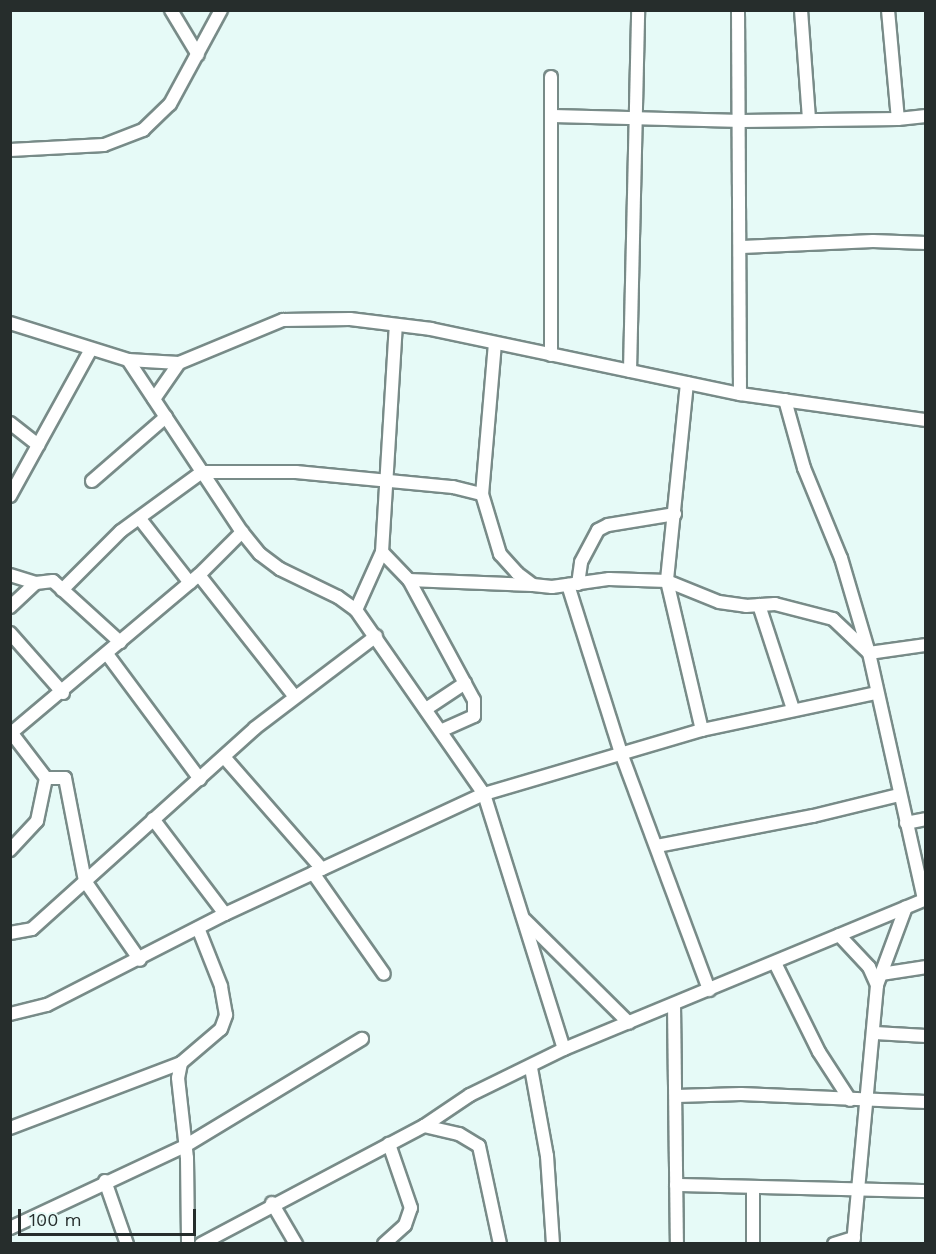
<!DOCTYPE html>
<style>
body{margin:0}
#map{position:relative;width:936px;height:1254px;overflow:hidden;background:#e6faf7;font-family:"Work Sans",sans-serif}
div>[style]{position:absolute}
.roads{filter:drop-shadow(2px 0 #788b88) drop-shadow(-2px 0 #788b88) drop-shadow(0 2px #788b88) drop-shadow(0 -2px #788b88)}
.minor>*{height:12px;margin:-6px;padding:0 6px;transform-origin:6px;border-radius:6px;background:#fff}
span{translate:-50% -50%;white-space:nowrap;text-align:center;line-height:1.15;-webkit-text-stroke:5px #e6faf7;paint-order:stroke}
.frame{position:absolute;inset:0;border:12px solid #262d2c;pointer-events:none}
.scale{position:absolute;left:18px;top:1209px;width:178px;height:27px;box-sizing:border-box;border:3px solid #262d2c;border-top:0;padding-left:8px;font-size:18px;line-height:21px;white-space:nowrap;color:#262d2c;-webkit-text-stroke:4px #e6faf7;paint-order:stroke}
</style>
<div id="map">
<div class="roads">
<div class="minor">
<i style="left:171px;top:10px;width:52px;rotate:59deg"></i>
<i style="left:738px;top:10px;width:384px;rotate:89.7deg"></i>
<i style="left:801px;top:10px;width:109px;rotate:85.8deg"></i>
<i style="left:888px;top:10px;width:109px;rotate:84.8deg"></i>
<i style="left:553px;top:116px;width:189px;rotate:1.5deg"></i>
<i style="left:742px;top:121px;width:156px;rotate:-0.7deg"></i>
<i style="left:898px;top:119px;width:28px;rotate:-6deg"></i>
<i style="left:10px;top:150px;width:94px;rotate:-3deg"></i>
<i style="left:104px;top:145px;width:42px;rotate:-21deg"></i>
<i style="left:143px;top:130px;width:37px;rotate:-44deg"></i>
<i style="left:170px;top:104px;width:107px;rotate:-61.5deg"></i>
<i style="left:742px;top:247px;width:131px;rotate:-2.6deg"></i>
<i style="left:873px;top:241px;width:53px;rotate:2.2deg"></i>
<i style="left:10px;top:323px;width:124px;rotate:17.4deg"></i>
<i style="left:128px;top:360px;width:51px;rotate:3.4deg"></i>
<i style="left:179px;top:363px;width:113px;rotate:-22.5deg"></i>
<i style="left:283px;top:320px;width:67px;rotate:-0.9deg"></i>
<i style="left:350px;top:319px;width:82px;rotate:7deg"></i>
<i style="left:431px;top:329px;width:316px;rotate:11.9deg"></i>
<i style="left:740px;top:394px;width:188px;rotate:8deg"></i>
<i style="left:495px;top:343px;width:152px;rotate:94.9deg"></i>
<i style="left:482px;top:494px;width:63px;rotate:73.3deg"></i>
<i style="left:500px;top:554px;width:25px;rotate:48deg"></i>
<i style="left:517px;top:573px;width:20px;rotate:37deg"></i>
<i style="left:533px;top:585px;width:19px;rotate:6deg"></i>
<i style="left:552px;top:587px;width:58px;rotate:-8deg"></i>
<i style="left:609px;top:579px;width:58px;rotate:2deg"></i>
<i style="left:667px;top:581px;width:56px;rotate:22deg"></i>
<i style="left:719px;top:602px;width:27px;rotate:8deg"></i>
<i style="left:746px;top:606px;width:29px;rotate:-4deg"></i>
<i style="left:775px;top:604px;width:60px;rotate:14.5deg"></i>
<i style="left:833px;top:619px;width:50px;rotate:43.4deg"></i>
<i style="left:869px;top:653px;width:58px;rotate:-8deg"></i>
<i style="left:551px;top:355px;width:278px;rotate:-90deg"></i>
<i style="left:128px;top:360px;width:206px;rotate:56.5deg"></i>
<i style="left:242px;top:532px;width:28px;rotate:51deg"></i>
<i style="left:260px;top:554px;width:25px;rotate:37deg"></i>
<i style="left:280px;top:569px;width:64px;rotate:25.8deg"></i>
<i style="left:338px;top:597px;width:22px;rotate:36deg"></i>
<i style="left:356px;top:610px;width:224px;rotate:55.2deg"></i>
<i style="left:484px;top:794px;width:267px;rotate:72.6deg"></i>
<i style="left:630px;top:371px;width:361px;rotate:-88.7deg"></i>
<i style="left:687px;top:383px;width:199px;rotate:95.8deg"></i>
<i style="left:667px;top:581px;width:153px;rotate:76.8deg"></i>
<i style="left:154px;top:399px;width:44px;rotate:-55.2deg"></i>
<i style="left:785px;top:400px;width:71px;rotate:74.4deg"></i>
<i style="left:804px;top:468px;width:97px;rotate:67.7deg"></i>
<i style="left:841px;top:558px;width:99px;rotate:73.6deg"></i>
<i style="left:869px;top:653px;width:253px;rotate:77.4deg"></i>
<i style="left:10px;top:423px;width:36px;rotate:38deg"></i>
<i style="left:92px;top:481px;width:98px;rotate:-40.9deg"></i>
<i style="left:10px;top:496px;width:168px;rotate:-61.1deg"></i>
<i style="left:140px;top:519px;width:81px;rotate:52deg"></i>
<i style="left:382px;top:552px;width:39px;rotate:46deg"></i>
<i style="left:409px;top:580px;width:136px;rotate:61.6deg"></i>
<i style="left:474px;top:700px;width:16px;rotate:90deg"></i>
<i style="left:474px;top:716px;width:35px;rotate:156deg"></i>
<i style="left:10px;top:575px;width:27px;rotate:17deg"></i>
<i style="left:199px;top:575px;width:155px;rotate:51.8deg"></i>
<i style="left:409px;top:580px;width:123px;rotate:2.3deg"></i>
<i style="left:578px;top:584px;width:22px;rotate:-82deg"></i>
<i style="left:581px;top:562px;width:36px;rotate:-62deg"></i>
<i style="left:598px;top:530px;width:11px;rotate:-27deg"></i>
<i style="left:608px;top:525px;width:68px;rotate:-9.3deg"></i>
<i style="left:568px;top:585px;width:176px;rotate:72.5deg"></i>
<i style="left:621px;top:753px;width:253px;rotate:69.6deg"></i>
<i style="left:62px;top:590px;width:83px;rotate:-45deg"></i>
<i style="left:121px;top:531px;width:100px;rotate:-36.1deg"></i>
<i style="left:202px;top:472px;width:94px"></i>
<i style="left:296px;top:472px;width:158px;rotate:5.5deg"></i>
<i style="left:453px;top:487px;width:30px;rotate:14deg"></i>
<i style="left:759px;top:605px;width:109px;rotate:71.9deg"></i>
<i style="left:10px;top:607px;width:35px;rotate:-43deg"></i>
<i style="left:36px;top:583px;width:17px;rotate:-7deg"></i>
<i style="left:53px;top:581px;width:91px;rotate:42.3deg"></i>
<i style="left:356px;top:610px;width:64px;rotate:-65.9deg"></i>
<i style="left:382px;top:552px;width:227px;rotate:-86.5deg"></i>
<i style="left:10px;top:633px;width:80px;rotate:48.5deg"></i>
<i style="left:107px;top:654px;width:156px;rotate:53.4deg"></i>
<i style="left:426px;top:709px;width:47px;rotate:-33.7deg"></i>
<i style="left:10px;top:731px;width:59px;rotate:52.5deg"></i>
<i style="left:46px;top:778px;width:44px;rotate:101.8deg"></i>
<i style="left:37px;top:821px;width:40px;rotate:133deg"></i>
<i style="left:10px;top:734px;width:247px;rotate:-40.1deg"></i>
<i style="left:199px;top:575px;width:61px;rotate:-45deg"></i>
<i style="left:224px;top:757px;width:149px;rotate:48.8deg"></i>
<i style="left:46px;top:778px;width:19px"></i>
<i style="left:65px;top:778px;width:105px;rotate:79deg"></i>
<i style="left:85px;top:881px;width:96px;rotate:55.2deg"></i>
<i style="left:153px;top:819px;width:119px;rotate:52.8deg"></i>
<i style="left:906px;top:823px;width:20px;rotate:-11deg"></i>
<i style="left:657px;top:846px;width:159px;rotate:-10.9deg"></i>
<i style="left:813px;top:816px;width:89px;rotate:-13.7deg"></i>
<i style="left:313px;top:873px;width:123px;rotate:54.9deg"></i>
<i style="left:525px;top:920px;width:146px;rotate:44.7deg"></i>
<i style="left:10px;top:933px;width:22px;rotate:-10deg"></i>
<i style="left:32px;top:929px;width:300px;rotate:-42deg"></i>
<i style="left:255px;top:728px;width:152px;rotate:-37.2deg"></i>
<i style="left:839px;top:935px;width:44px;rotate:46.8deg"></i>
<i style="left:869px;top:967px;width:20px;rotate:66deg"></i>
<i style="left:775px;top:963px;width:99px;rotate:63.7deg"></i>
<i style="left:819px;top:1052px;width:57px;rotate:57.1deg"></i>
<i style="left:881px;top:974px;width:46px;rotate:-8.8deg"></i>
<i style="left:674px;top:1005px;width:239px;rotate:89.3deg"></i>
<i style="left:10px;top:1014px;width:38px;rotate:-14deg"></i>
<i style="left:47px;top:1005px;width:200px;rotate:-27.1deg"></i>
<i style="left:225px;top:914px;width:285px;rotate:-24.9deg"></i>
<i style="left:484px;top:794px;width:227px;rotate:-16.4deg"></i>
<i style="left:702px;top:730px;width:178px;rotate:-12deg"></i>
<i style="left:875px;top:1033px;width:51px;rotate:3.4deg"></i>
<i style="left:181px;top:1063px;width:15px;rotate:101deg"></i>
<i style="left:178px;top:1078px;width:81px;rotate:83.6deg"></i>
<i style="left:187px;top:1158px;width:86px;rotate:89.3deg"></i>
<i style="left:531px;top:1068px;width:89px;rotate:79.7deg"></i>
<i style="left:547px;top:1156px;width:88px;rotate:86.1deg"></i>
<i style="left:677px;top:1096px;width:64px;rotate:-1.8deg"></i>
<i style="left:741px;top:1094px;width:185px;rotate:2.5deg"></i>
<i style="left:424px;top:1126px;width:36px;rotate:13deg"></i>
<i style="left:459px;top:1134px;width:23px;rotate:31deg"></i>
<i style="left:479px;top:1146px;width:100px;rotate:77.9deg"></i>
<i style="left:10px;top:1128px;width:183px;rotate:-20.8deg"></i>
<i style="left:181px;top:1063px;width:52px;rotate:-40.4deg"></i>
<i style="left:221px;top:1029px;width:15px;rotate:-70deg"></i>
<i style="left:226px;top:1015px;width:29px;rotate:-100deg"></i>
<i style="left:221px;top:986px;width:62px;rotate:-111.6deg"></i>
<i style="left:105px;top:1181px;width:67px;rotate:70.8deg"></i>
<i style="left:676px;top:1185px;width:250px;rotate:1.4deg"></i>
<i style="left:753px;top:1187px;width:57px;rotate:90deg"></i>
<i style="left:272px;top:1203px;width:48px;rotate:59.7deg"></i>
<i style="left:10px;top:1228px;width:193px;rotate:-25.1deg"></i>
<i style="left:185px;top:1146px;width:207px;rotate:-31.2deg"></i>
<i style="left:201px;top:1244px;width:252px;rotate:-27.9deg"></i>
<i style="left:424px;top:1126px;width:55px;rotate:-34deg"></i>
<i style="left:470px;top:1095px;width:105px;rotate:-26.1deg"></i>
<i style="left:564px;top:1049px;width:392px;rotate:-22.5deg"></i>
<i style="left:384px;top:1244px;width:28px;rotate:-42deg"></i>
<i style="left:405px;top:1225px;width:18px;rotate:-71deg"></i>
<i style="left:411px;top:1208px;width:68px;rotate:-109deg"></i>
<i style="left:834px;top:1244px;width:21px;rotate:-17deg"></i>
<i style="left:853px;top:1244px;width:260px;rotate:-84.7deg"></i>
<i style="left:877px;top:985px;width:83px;rotate:-69.6deg"></i>
</div>
</div>
<div class="frame"></div>
<div class="scale">100 m</div>
</div>
